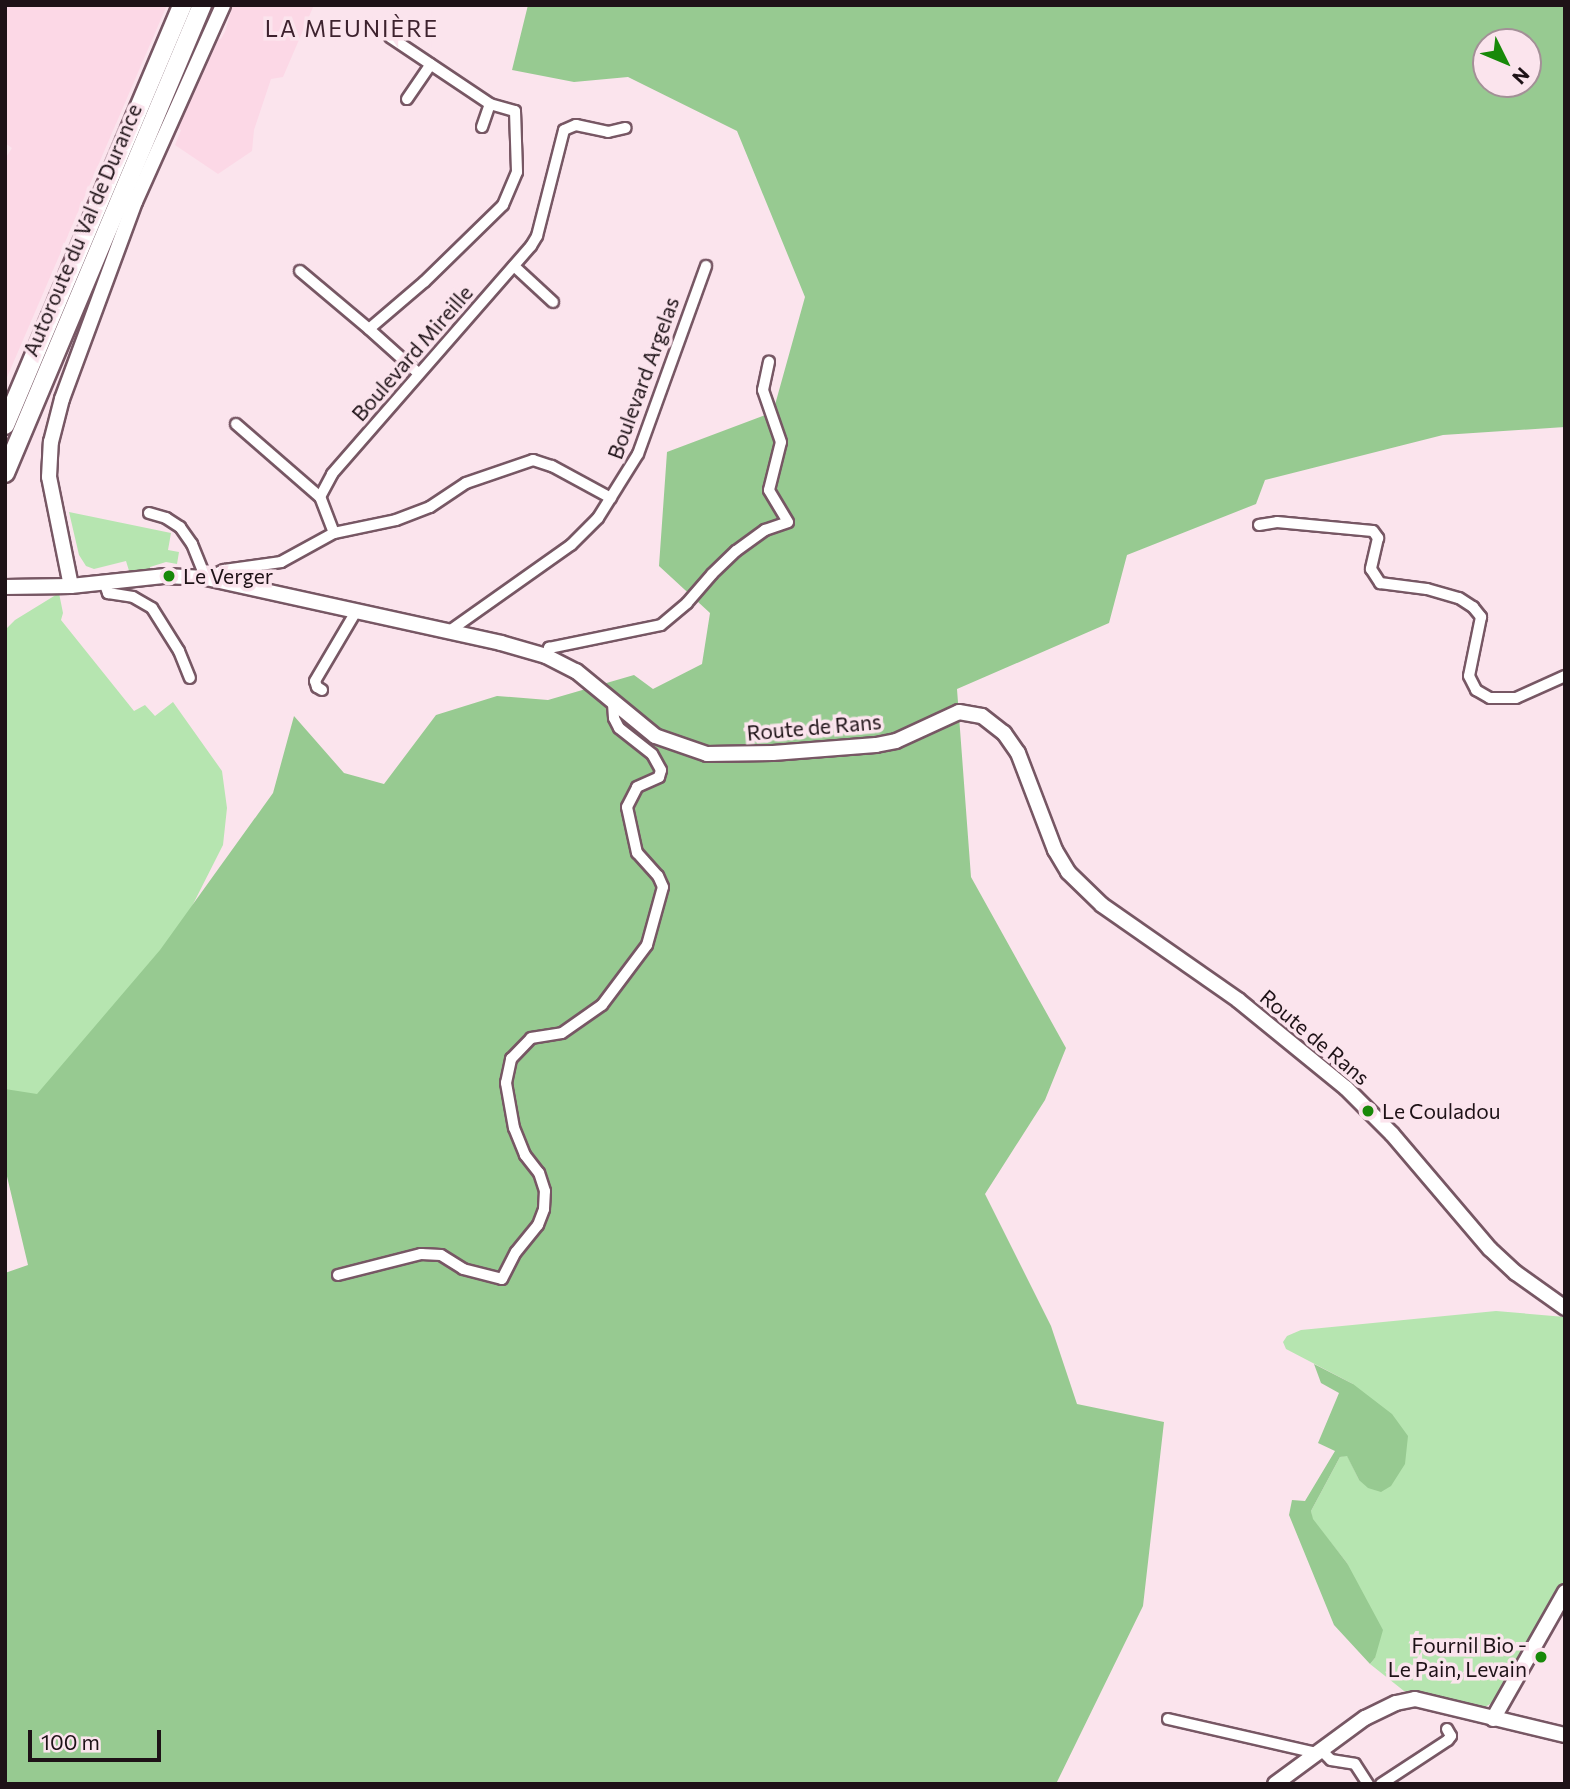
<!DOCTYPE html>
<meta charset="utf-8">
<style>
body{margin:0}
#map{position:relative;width:1570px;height:1789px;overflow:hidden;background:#fbe4ed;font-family:Commissioner,sans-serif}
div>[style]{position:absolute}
.built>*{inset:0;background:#fcd8e6}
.green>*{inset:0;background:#b6e5b0}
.forest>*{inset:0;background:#97ca91}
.roads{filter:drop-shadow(2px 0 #775764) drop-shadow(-2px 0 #775764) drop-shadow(0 2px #775764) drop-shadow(0 -2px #775764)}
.street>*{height:10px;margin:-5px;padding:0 5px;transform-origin:5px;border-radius:5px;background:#fff}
.secondary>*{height:14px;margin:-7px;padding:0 7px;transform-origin:7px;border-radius:7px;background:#fff}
.highway>*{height:18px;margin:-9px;padding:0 9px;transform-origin:9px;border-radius:9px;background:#fff}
.dots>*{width:19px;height:19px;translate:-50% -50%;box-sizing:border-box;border:4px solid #fbe4ed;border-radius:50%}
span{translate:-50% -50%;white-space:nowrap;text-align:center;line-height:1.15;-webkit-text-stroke:7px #fbe4ed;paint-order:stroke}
.street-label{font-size:21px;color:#1e1217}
.poi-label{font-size:21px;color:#1e1217}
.left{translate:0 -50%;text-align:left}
.right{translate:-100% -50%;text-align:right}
.neighbourhood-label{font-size:23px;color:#3d222e;letter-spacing:2px}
.frame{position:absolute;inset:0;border:7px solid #1e1217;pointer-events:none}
.north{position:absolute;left:1472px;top:28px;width:70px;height:70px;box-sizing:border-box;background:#fbe4ed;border:2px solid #a39097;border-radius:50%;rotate:133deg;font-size:19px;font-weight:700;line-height:28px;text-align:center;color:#1e1217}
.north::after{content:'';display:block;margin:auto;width:24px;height:32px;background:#188909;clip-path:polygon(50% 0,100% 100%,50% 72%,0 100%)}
.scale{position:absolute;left:28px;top:1730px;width:133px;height:32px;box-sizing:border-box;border:4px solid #1e1217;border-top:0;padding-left:9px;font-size:21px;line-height:24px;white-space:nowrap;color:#1e1217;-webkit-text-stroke:5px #fbe4ed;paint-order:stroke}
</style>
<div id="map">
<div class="built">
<i style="clip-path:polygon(5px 5px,167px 5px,5px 382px,5px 159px,12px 148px,5px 143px)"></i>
<i style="clip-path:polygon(233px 5px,314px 5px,283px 77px,271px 79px,254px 130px,252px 151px,218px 174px,175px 145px,181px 130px,177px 128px,219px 38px,221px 39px,225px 32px)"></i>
</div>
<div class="green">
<i style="clip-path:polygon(69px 512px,171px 533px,168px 550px,179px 552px,177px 564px,166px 562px,150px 567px,150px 572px,130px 574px,126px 561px,94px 569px,86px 566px,79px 555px)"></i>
<i style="clip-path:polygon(59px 593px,63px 613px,61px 620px,134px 711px,145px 705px,155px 716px,173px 702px,222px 771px,227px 808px,223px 845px,98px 1092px,5px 1138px,5px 630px,15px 620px)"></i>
<i style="clip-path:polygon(1496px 1311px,1565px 1317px,1565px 1583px,1527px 1643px,1530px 1644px,1498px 1699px,1482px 1709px,1404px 1691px,1370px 1664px,1375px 1658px,1347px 1563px,1312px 1519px,1311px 1511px,1340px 1457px,1347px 1455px,1359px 1480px,1353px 1384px,1286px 1349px,1283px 1342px,1287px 1336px,1301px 1330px)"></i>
</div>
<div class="forest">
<i style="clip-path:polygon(evenodd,528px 5px,1565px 5px,1565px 427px,1443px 435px,1265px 480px,1256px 504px,1127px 555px,1109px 623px,957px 689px,971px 877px,1066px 1048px,1045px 1100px,985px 1194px,1051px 1326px,1077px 1404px,1164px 1422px,1143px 1606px,1056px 1784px,5px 1784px,5px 1273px,28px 1265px,5px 1168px,5px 1089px,37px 1094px,160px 950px,273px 793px,294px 716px,344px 773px,384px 784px,436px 715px,497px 696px,548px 700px,634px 675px,653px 689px,702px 664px,710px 613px,659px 566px,667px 452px,773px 412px,805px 297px,737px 131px,628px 77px,574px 82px,512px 70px,528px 5px,1486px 42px,1528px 42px,1528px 84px,1486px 84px,1486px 42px)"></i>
<i style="clip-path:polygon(1314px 1364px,1353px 1384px,1392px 1414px,1408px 1436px,1405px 1464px,1391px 1486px,1381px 1492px,1368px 1488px,1359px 1480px,1347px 1456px,1340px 1457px,1311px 1511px,1313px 1519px,1347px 1563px,1383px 1630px,1375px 1658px,1370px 1664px,1334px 1625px,1289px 1515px,1292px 1500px,1305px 1501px,1335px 1451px,1318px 1443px,1339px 1393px,1321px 1383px)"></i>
</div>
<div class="roads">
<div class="street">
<i style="left:390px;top:37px;width:120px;rotate:33.8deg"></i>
<i style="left:490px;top:104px;width:26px;rotate:16deg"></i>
<i style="left:515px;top:111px;width:61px;rotate:88.1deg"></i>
<i style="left:517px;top:172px;width:36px;rotate:113deg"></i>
<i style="left:503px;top:205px;width:110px;rotate:135.7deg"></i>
<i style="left:424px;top:282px;width:72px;rotate:139.5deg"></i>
<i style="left:369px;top:329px;width:66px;rotate:41.9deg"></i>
<i style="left:407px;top:99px;width:42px;rotate:-55.6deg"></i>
<i style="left:482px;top:127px;width:24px;rotate:-71deg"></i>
<i style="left:514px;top:266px;width:53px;rotate:42.7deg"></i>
<i style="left:300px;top:271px;width:90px;rotate:40deg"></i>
<i style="left:236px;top:424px;width:111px;rotate:41deg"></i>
<i style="left:149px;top:513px;width:18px;rotate:16deg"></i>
<i style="left:166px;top:518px;width:17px;rotate:33deg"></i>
<i style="left:180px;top:527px;width:21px;rotate:55deg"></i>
<i style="left:192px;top:544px;width:37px;rotate:68deg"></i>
<i style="left:206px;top:578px;width:20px;rotate:-24deg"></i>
<i style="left:224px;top:570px;width:58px;rotate:-8deg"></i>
<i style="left:281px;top:562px;width:60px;rotate:-28.7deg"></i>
<i style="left:334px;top:533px;width:39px;rotate:-111deg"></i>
<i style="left:320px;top:497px;width:26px;rotate:-62deg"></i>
<i style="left:332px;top:474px;width:303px;rotate:-48.9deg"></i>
<i style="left:531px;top:246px;width:12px;rotate:-59deg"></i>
<i style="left:537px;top:236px;width:109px;rotate:-75.7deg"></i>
<i style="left:564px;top:130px;width:13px;rotate:-23deg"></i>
<i style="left:576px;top:125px;width:33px;rotate:12deg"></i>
<i style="left:608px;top:132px;width:18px;rotate:-13deg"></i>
<i style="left:1259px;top:525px;width:18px;rotate:-9deg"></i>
<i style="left:1277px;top:522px;width:96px;rotate:5.4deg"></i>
<i style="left:1373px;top:531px;width:9px;rotate:54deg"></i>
<i style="left:1378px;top:538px;width:32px;rotate:103deg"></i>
<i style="left:1371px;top:569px;width:17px;rotate:57deg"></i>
<i style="left:1380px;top:583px;width:47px;rotate:7.3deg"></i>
<i style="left:1427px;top:589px;width:33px;rotate:16deg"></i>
<i style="left:1459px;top:598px;width:17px;rotate:33deg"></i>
<i style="left:1473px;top:607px;width:13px;rotate:51deg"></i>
<i style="left:1481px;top:617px;width:60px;rotate:101.5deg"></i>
<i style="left:1469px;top:676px;width:16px;rotate:63deg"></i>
<i style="left:1476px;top:690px;width:16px;rotate:30deg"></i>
<i style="left:1490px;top:698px;width:26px"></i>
<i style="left:1516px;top:698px;width:54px;rotate:-24.2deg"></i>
<i style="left:334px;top:533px;width:63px;rotate:-11.8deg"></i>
<i style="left:396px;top:520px;width:36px;rotate:-21deg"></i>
<i style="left:430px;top:507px;width:43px;rotate:-33.7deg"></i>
<i style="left:466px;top:483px;width:71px;rotate:-18.9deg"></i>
<i style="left:533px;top:460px;width:20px;rotate:18deg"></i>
<i style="left:552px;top:466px;width:67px;rotate:28.5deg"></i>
<i style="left:104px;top:582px;width:12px;rotate:70deg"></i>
<i style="left:108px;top:593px;width:25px;rotate:9deg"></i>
<i style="left:133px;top:597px;width:22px;rotate:30deg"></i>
<i style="left:152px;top:608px;width:51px;rotate:57.9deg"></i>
<i style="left:179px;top:651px;width:29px;rotate:68deg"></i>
<i style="left:448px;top:632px;width:151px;rotate:-35.3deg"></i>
<i style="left:571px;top:545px;width:38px;rotate:-45deg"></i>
<i style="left:598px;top:518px;width:75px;rotate:-58deg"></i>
<i style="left:638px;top:454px;width:200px;rotate:-70.1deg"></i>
<i style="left:546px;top:656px;width:9px;rotate:-69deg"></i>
<i style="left:549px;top:648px;width:114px;rotate:-11.6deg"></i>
<i style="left:661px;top:625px;width:34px;rotate:-40deg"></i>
<i style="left:687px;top:603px;width:38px;rotate:-49deg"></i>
<i style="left:712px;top:574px;width:33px;rotate:-44deg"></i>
<i style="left:736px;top:551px;width:36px;rotate:-36deg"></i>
<i style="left:765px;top:530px;width:24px;rotate:-19deg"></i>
<i style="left:788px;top:522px;width:37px;rotate:-121deg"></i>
<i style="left:769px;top:490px;width:49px;rotate:-76deg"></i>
<i style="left:781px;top:442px;width:55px;rotate:-109.1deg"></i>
<i style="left:763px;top:390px;width:29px;rotate:-78deg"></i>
<i style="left:322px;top:690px;width:6px;rotate:-149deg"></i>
<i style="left:317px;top:687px;width:6px;rotate:-108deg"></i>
<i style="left:315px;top:681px;width:79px;rotate:-59.5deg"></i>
<i style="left:338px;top:1275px;width:86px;rotate:-14.2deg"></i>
<i style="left:421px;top:1254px;width:20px;rotate:3deg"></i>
<i style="left:441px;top:1255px;width:26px;rotate:32deg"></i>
<i style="left:463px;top:1269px;width:40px;rotate:14.4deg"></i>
<i style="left:502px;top:1279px;width:30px;rotate:-63deg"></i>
<i style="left:516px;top:1252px;width:35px;rotate:-51deg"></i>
<i style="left:538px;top:1225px;width:17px;rotate:-69deg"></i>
<i style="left:544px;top:1209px;width:18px;rotate:-87deg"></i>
<i style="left:545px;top:1191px;width:19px;rotate:-108deg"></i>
<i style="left:539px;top:1173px;width:23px;rotate:-128deg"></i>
<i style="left:525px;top:1155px;width:29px;rotate:-112deg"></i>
<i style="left:514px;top:1128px;width:46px;rotate:-100.1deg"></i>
<i style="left:506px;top:1083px;width:25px;rotate:-78deg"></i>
<i style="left:511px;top:1059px;width:29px;rotate:-46deg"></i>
<i style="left:531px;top:1038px;width:31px;rotate:-9deg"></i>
<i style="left:562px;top:1033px;width:49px;rotate:-35deg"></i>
<i style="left:602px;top:1005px;width:75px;rotate:-53.1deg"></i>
<i style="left:647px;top:945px;width:60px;rotate:-74.6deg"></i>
<i style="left:663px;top:887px;width:12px;rotate:-114deg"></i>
<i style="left:658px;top:876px;width:31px;rotate:-132deg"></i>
<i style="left:637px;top:853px;width:47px;rotate:-102.3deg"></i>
<i style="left:627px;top:807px;width:22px;rotate:-63deg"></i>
<i style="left:637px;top:787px;width:24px;rotate:-24deg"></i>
<i style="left:659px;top:777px;width:7px;rotate:-74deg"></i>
<i style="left:661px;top:770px;width:18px;rotate:-119deg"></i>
<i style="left:652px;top:754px;width:42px;rotate:-141.8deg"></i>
<i style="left:619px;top:728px;width:11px;rotate:-117deg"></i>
<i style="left:614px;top:718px;width:15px;rotate:-94deg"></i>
<i style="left:1168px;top:1719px;width:153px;rotate:12.9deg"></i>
<i style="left:1321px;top:1750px;width:14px;rotate:45deg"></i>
<i style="left:1331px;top:1760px;width:24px;rotate:9deg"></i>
<i style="left:1355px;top:1764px;width:24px;rotate:57deg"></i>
<i style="left:1381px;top:1784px;width:80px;rotate:-33.3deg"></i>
<i style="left:1448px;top:1740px;width:5px;rotate:-53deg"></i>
<i style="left:1451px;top:1736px;width:8px;rotate:-120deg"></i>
</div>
<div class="secondary">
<i style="left:71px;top:586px;width:111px;rotate:-101.4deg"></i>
<i style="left:49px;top:477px;width:35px;rotate:-87deg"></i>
<i style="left:51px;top:442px;width:44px;rotate:-75.7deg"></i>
<i style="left:62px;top:399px;width:210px;rotate:-69.7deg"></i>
<i style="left:135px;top:202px;width:216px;rotate:-65.9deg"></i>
<i style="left:5px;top:587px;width:66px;rotate:-0.9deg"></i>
<i style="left:71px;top:586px;width:95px;rotate:-6.1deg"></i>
<i style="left:165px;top:576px;width:41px;rotate:2.8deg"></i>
<i style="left:206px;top:578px;width:302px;rotate:12.4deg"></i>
<i style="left:501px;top:643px;width:47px;rotate:16.1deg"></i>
<i style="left:546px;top:656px;width:34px;rotate:27deg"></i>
<i style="left:576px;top:671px;width:102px;rotate:39.4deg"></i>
<i style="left:655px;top:736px;width:55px;rotate:19.1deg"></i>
<i style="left:707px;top:754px;width:66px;rotate:-0.9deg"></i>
<i style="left:773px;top:753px;width:103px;rotate:-4.4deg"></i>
<i style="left:876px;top:745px;width:20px;rotate:-11deg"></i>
<i style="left:896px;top:741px;width:69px;rotate:-24.7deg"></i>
<i style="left:959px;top:712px;width:23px;rotate:10deg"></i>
<i style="left:982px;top:716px;width:28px;rotate:38deg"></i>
<i style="left:1004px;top:733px;width:24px;rotate:55deg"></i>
<i style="left:1018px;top:753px;width:104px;rotate:69.1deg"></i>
<i style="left:1055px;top:850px;width:26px;rotate:59deg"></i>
<i style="left:1068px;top:872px;width:47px;rotate:44.1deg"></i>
<i style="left:1102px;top:905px;width:166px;rotate:34.9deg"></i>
<i style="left:1238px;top:1000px;width:139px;rotate:39.2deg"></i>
<i style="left:1346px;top:1088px;width:65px;rotate:45deg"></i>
<i style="left:1392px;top:1134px;width:151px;rotate:49.6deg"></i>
<i style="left:1490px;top:1249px;width:35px;rotate:43deg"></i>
<i style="left:1516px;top:1273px;width:60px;rotate:35.5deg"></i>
<i style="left:1493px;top:1719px;width:146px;rotate:-60.4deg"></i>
<i style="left:1275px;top:1784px;width:112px;rotate:-36.3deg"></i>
<i style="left:1365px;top:1718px;width:34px;rotate:-26deg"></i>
<i style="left:1396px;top:1703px;width:19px;rotate:-12deg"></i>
<i style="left:1415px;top:1699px;width:154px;rotate:13.5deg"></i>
</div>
<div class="highway">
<i style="left:5px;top:425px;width:456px;rotate:-67.1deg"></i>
<i style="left:5px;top:473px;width:508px;rotate:-67.17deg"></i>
</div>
</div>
<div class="dots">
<i style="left:169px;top:576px;background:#188909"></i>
<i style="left:1368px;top:1111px;background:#188909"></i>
<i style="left:1541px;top:1657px;background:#188909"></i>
</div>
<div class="street-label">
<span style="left:82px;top:230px;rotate:-67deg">Autoroute du Val de Durance</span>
<span style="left:412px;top:353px;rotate:-49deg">Boulevard Mireille</span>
<span style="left:643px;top:378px;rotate:-70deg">Boulevard Argelas</span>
<span style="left:814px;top:727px;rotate:-5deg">Route de Rans</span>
<span style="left:1315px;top:1037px;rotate:40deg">Route de Rans</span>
</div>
<div class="poi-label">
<span class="left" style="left:183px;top:576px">Le Verger</span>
<span class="left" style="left:1382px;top:1111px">Le Couladou</span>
<span class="right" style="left:1527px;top:1657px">Fournil Bio -<br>Le Pain, Levain</span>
</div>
<div class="neighbourhood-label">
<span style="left:352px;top:28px">LA MEUNIÈRE</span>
</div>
<div class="frame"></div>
<div class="north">N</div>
<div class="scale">100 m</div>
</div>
